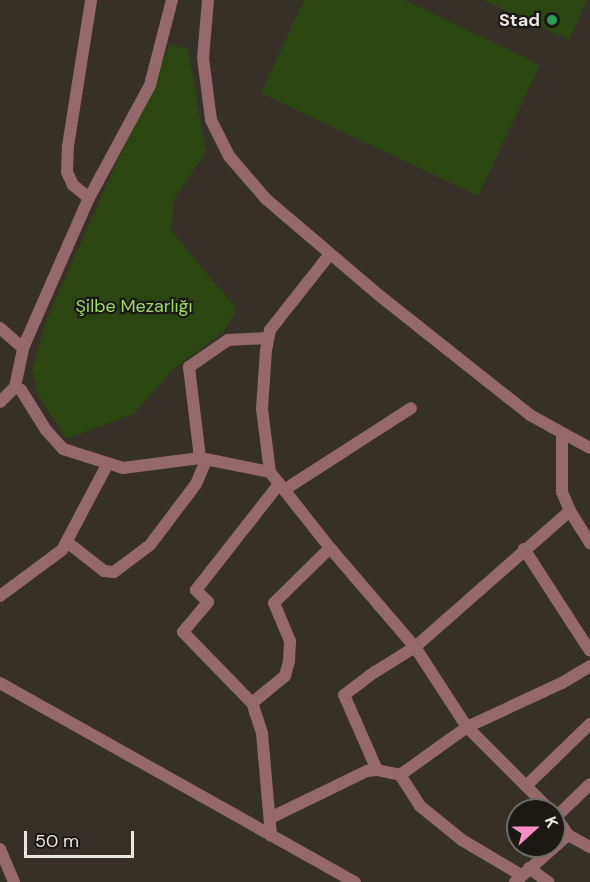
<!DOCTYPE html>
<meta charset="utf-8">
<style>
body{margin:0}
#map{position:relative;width:590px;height:882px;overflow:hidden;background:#373028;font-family:"DM Sans",sans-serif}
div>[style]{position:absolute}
.green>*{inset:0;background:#2c4612}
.minor>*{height:12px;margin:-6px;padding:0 6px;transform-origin:6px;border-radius:6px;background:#95686b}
.dots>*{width:16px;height:16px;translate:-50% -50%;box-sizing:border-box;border:3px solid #1c1915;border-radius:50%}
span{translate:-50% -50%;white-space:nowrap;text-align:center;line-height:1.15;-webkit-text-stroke:4.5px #1c1915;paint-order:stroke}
.poi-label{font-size:18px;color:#eae6e0;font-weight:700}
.right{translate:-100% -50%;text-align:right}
.park-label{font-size:18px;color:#9dda68}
.north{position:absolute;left:506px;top:798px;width:60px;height:60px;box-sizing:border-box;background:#1c1915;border:2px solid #6e6b66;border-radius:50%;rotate:69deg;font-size:16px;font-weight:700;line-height:24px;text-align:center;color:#eae6e0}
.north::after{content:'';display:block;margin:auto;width:21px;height:27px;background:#fb8fc5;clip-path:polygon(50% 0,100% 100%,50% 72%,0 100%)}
.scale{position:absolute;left:24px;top:831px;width:110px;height:27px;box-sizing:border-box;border:3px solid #eae6e0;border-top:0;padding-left:8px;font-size:18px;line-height:21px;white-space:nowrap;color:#eae6e0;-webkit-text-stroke:4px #1c1915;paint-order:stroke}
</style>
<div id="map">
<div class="green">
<i style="clip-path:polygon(304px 0,405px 0,540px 65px,478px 196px,261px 93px)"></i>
<i style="clip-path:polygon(483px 0,587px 0,569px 40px)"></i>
<i style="clip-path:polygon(170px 44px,188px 49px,206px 152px,174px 199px,171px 231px,237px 309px,224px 331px,174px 369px,133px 414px,66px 439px,37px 393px,32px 369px,46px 320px)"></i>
</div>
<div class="minor">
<i style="left:208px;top:0;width:58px;rotate:94.9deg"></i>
<i style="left:203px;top:58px;width:63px;rotate:82.6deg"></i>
<i style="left:211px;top:120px;width:40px;rotate:63.4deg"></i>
<i style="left:229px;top:156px;width:57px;rotate:49.3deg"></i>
<i style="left:266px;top:199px;width:150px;rotate:40.4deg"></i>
<i style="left:380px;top:296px;width:191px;rotate:38.4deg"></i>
<i style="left:530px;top:415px;width:68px;rotate:28.8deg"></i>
<i style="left:89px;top:198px;width:21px;rotate:-141deg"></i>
<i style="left:73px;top:185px;width:14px;rotate:-115deg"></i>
<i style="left:67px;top:172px;width:26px;rotate:-88deg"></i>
<i style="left:68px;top:146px;width:148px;rotate:-81deg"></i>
<i style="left:330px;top:254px;width:97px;rotate:128.3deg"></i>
<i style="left:270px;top:330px;width:20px;rotate:101deg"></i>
<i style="left:266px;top:350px;width:59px;rotate:93.9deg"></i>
<i style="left:262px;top:409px;width:64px;rotate:82.8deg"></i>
<i style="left:270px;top:472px;width:97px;rotate:51.7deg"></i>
<i style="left:330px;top:548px;width:130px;rotate:49.4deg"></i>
<i style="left:415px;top:647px;width:95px;rotate:57deg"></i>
<i style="left:467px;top:727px;width:117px;rotate:45deg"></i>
<i style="left:0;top:328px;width:30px;rotate:41deg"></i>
<i style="left:15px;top:387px;width:40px;rotate:-78deg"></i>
<i style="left:23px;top:348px;width:164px;rotate:-66.3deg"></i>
<i style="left:89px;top:198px;width:128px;rotate:-61.6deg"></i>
<i style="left:150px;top:85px;width:88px;rotate:-75.5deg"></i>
<i style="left:0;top:402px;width:21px;rotate:-45deg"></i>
<i style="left:15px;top:387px;width:7px;rotate:27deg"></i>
<i style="left:21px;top:390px;width:47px;rotate:58deg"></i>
<i style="left:46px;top:430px;width:25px;rotate:48deg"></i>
<i style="left:63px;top:449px;width:63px;rotate:17.6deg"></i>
<i style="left:123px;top:468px;width:78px;rotate:-7.4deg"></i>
<i style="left:200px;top:458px;width:71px;rotate:11.3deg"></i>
<i style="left:562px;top:433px;width:59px;rotate:90deg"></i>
<i style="left:562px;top:492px;width:21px;rotate:67deg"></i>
<i style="left:570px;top:511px;width:38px;rotate:58deg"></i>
<i style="left:200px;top:458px;width:92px;rotate:-96.9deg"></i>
<i style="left:189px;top:367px;width:47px;rotate:-34.7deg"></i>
<i style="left:228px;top:340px;width:40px;rotate:-2.9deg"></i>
<i style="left:284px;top:490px;width:151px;rotate:-32.8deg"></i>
<i style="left:67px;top:542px;width:47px;rotate:38.1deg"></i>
<i style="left:104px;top:571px;width:10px;rotate:6deg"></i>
<i style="left:114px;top:572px;width:45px;rotate:-36.9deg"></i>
<i style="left:150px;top:545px;width:76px;rotate:-53deg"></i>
<i style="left:196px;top:484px;width:26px;rotate:-67deg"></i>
<i style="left:524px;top:549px;width:121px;rotate:57.1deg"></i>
<i style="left:0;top:596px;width:77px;rotate:-36.6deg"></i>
<i style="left:62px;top:550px;width:98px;rotate:-62.1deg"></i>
<i style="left:0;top:683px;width:407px;rotate:29.3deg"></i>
<i style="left:252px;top:703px;width:43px;rotate:-39.3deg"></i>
<i style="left:285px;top:676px;width:16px;rotate:-75deg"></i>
<i style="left:289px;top:661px;width:20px;rotate:-87deg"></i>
<i style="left:290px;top:641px;width:41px;rotate:-112.8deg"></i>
<i style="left:274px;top:603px;width:78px;rotate:-44.5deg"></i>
<i style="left:377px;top:770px;width:82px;rotate:-113.7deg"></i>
<i style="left:344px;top:695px;width:39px;rotate:-37deg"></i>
<i style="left:375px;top:672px;width:47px;rotate:-32deg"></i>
<i style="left:415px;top:647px;width:206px;rotate:-41.3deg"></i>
<i style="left:400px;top:775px;width:82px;rotate:-35.6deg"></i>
<i style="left:467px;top:727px;width:105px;rotate:-24.9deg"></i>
<i style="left:562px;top:683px;width:33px;rotate:-31deg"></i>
<i style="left:526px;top:786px;width:89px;rotate:-44.1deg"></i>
<i style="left:554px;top:814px;width:25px;rotate:56deg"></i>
<i style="left:568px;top:835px;width:25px;rotate:29deg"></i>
<i style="left:556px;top:817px;width:47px;rotate:-44.1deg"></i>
<i style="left:270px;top:818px;width:108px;rotate:-25.9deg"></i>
<i style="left:367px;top:771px;width:10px;rotate:-6deg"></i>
<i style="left:377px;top:770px;width:24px;rotate:12deg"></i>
<i style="left:400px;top:775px;width:37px;rotate:57deg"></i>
<i style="left:420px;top:806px;width:54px;rotate:39deg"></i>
<i style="left:462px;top:840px;width:69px;rotate:30.7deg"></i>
<i style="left:271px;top:836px;width:103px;rotate:-95deg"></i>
<i style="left:262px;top:733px;width:32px;rotate:-108deg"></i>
<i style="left:252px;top:703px;width:99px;rotate:-134.2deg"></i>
<i style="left:183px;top:632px;width:39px;rotate:-50deg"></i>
<i style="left:208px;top:602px;width:17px;rotate:-135deg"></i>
<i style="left:196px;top:590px;width:135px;rotate:-51.9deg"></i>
<i style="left:0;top:849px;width:36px;rotate:67deg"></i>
<i style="left:529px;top:868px;width:24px;rotate:36deg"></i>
<i style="left:515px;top:882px;width:71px;rotate:-41.6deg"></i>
</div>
<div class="dots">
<i style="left:552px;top:20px;background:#2e9e5b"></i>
</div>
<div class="poi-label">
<span class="right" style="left:540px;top:20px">Stad</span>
</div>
<div class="park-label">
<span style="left:134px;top:306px">Şilbe Mezarlığı</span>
</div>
<div class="north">K</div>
<div class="scale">50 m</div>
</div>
